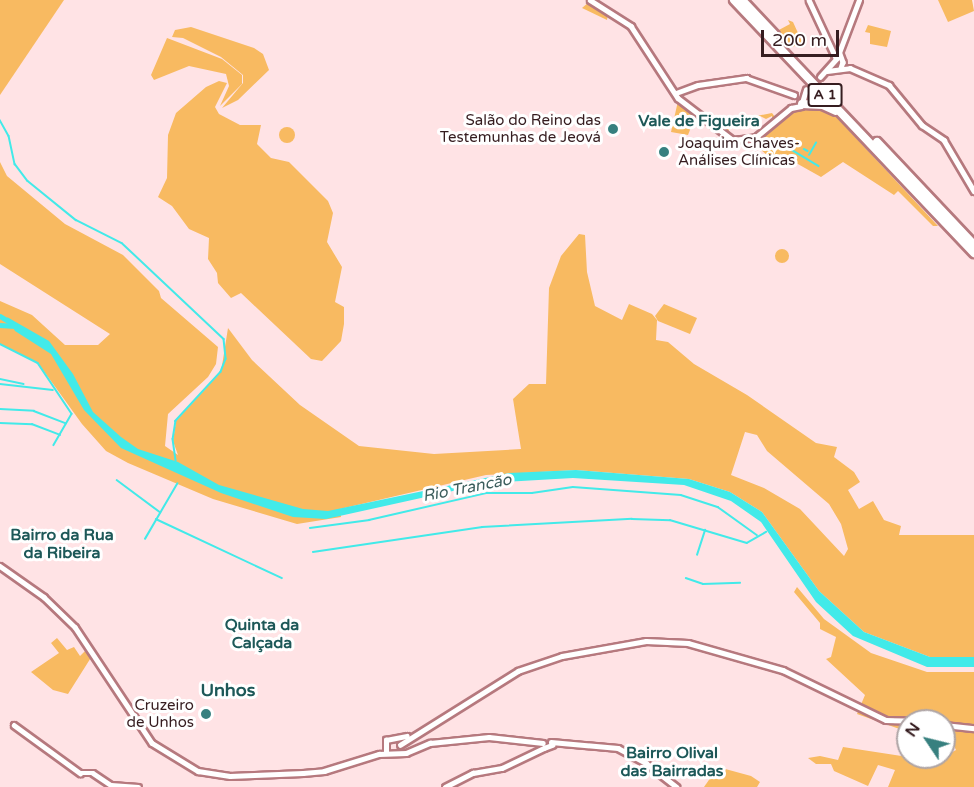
<!DOCTYPE html>
<meta charset="utf-8">
<style>
body{margin:0}
#map{position:relative;width:974px;height:787px;overflow:hidden;background:#ffe3e5;font-family:"Varela Round",sans-serif}
div>[style]{position:absolute}
.green>*{inset:0;background:#f8ba61}
.round{border-radius:50%}
.water>*{inset:0;background:#42eae9}
.stream>*{height:1.5px;margin:-0.75px;padding:0 0.75px;transform-origin:0.75px;border-radius:0.75px;background:#42eae9}
.river>*{height:4.5px;margin:-2.25px;padding:0 2.25px;transform-origin:2.25px;border-radius:2.25px;background:#42eae9}
.roads{filter:drop-shadow(2px 0 #b6797e) drop-shadow(-2px 0 #b6797e) drop-shadow(0 2px #b6797e) drop-shadow(0 -2px #b6797e)}
.minor>*{height:4.5px;margin:-2.25px;padding:0 2.25px;transform-origin:2.25px;border-radius:2.25px;background:#fff}
.highway>*{height:8px;margin:-4px;padding:0 4px;transform-origin:4px;border-radius:4px;background:#fff}
.dots>*{width:16px;height:16px;translate:-50% -50%;box-sizing:border-box;border:3px solid #fff;border-radius:50%}
span{translate:-50% -50%;white-space:nowrap;text-align:center;line-height:1.15;-webkit-text-stroke:6px #fff;paint-order:stroke}
.shield-label span{padding:2px 4px;background:#fff;border:2px solid;border-radius:4px;-webkit-text-stroke-width:0}
.shield-label{font-size:14px;color:#361d20;font-weight:700}
.poi-label{font-size:15px;color:#361d20}
.right{translate:-100% -50%;text-align:right}
.left{translate:0 -50%;text-align:left}
.neighbourhood-label{font-size:16px;color:#1d5858;font-weight:700}
.water-label{font-size:16px;color:#3b5d5c;font-style:italic}
.quarter-label{font-size:18px;color:#1d5858;font-weight:700}
.north{position:absolute;left:896px;top:709px;width:60px;height:60px;box-sizing:border-box;background:#fff;border:2px solid #afa5a6;border-radius:50%;rotate:305deg;font-size:16px;font-weight:700;line-height:24px;text-align:center;color:#361d20}
.north::after{content:'';display:block;margin:auto;width:21px;height:27px;background:#37807f;clip-path:polygon(50% 0,100% 100%,50% 72%,0 100%)}
.scale{position:absolute;left:761px;top:30px;width:78px;height:27px;box-sizing:border-box;border:3px solid #361d20;border-top:0;padding-left:8px;font-size:18px;line-height:21px;white-space:nowrap;color:#361d20;-webkit-text-stroke:4px #fff;paint-order:stroke}
</style>
<div id="map">
<div class="green">
<i style="clip-path:polygon(0 0,64px 0,0 95px)"></i>
<i style="clip-path:polygon(938px 0,972px 0,974px 11px,948px 22px)"></i>
<i style="clip-path:polygon(589px 2px,608px 14px,607px 20px,582px 8px)"></i>
<i style="clip-path:polygon(788px 20px,793px 22px,803px 44px,791px 47px,777px 31px,790px 24px)"></i>
<i style="clip-path:polygon(868px 25px,891px 31px,887px 47px,870px 44px,870px 33px,865px 32px)"></i>
<i style="clip-path:polygon(191px 27px,254px 48px,263px 54px,269px 70px,238px 100px,222px 108px,243px 83px,243px 75px,221px 57px,183px 38px,172px 37px,175px 30px)"></i>
<i style="clip-path:polygon(167px 38px,222px 59px,242px 75px,242px 84px,220px 106px,229px 86px,226px 74px,189px 66px,154px 80px,151px 75px)"></i>
<i style="clip-path:polygon(219px 81px,227px 83px,215px 107px,219px 114px,240px 125px,261px 125px,257px 144px,271px 158px,289px 162px,328px 201px,333px 213px,327px 242px,342px 267px,335px 302px,344px 307px,344px 324px,341px 341px,322px 361px,311px 359px,241px 293px,231px 298px,218px 283px,217px 273px,208px 259px,209px 238px,189px 229px,172px 206px,158px 197px,167px 178px,168px 135px,176px 113px,206px 87px)"></i>
<i style="clip-path:polygon(678px 101px,695px 117px,688px 135px,671px 132px)"></i>
<i style="clip-path:polygon(809px 106px,829px 109px,938px 226px,933px 226px,898px 191px,894px 195px,843px 162px,821px 177px,780px 154px,775px 162px,753px 143px,791px 110px)"></i>
<i style="clip-path:polygon(772px 113px,775px 117px,772px 121px,772px 116px,766px 119px,760px 116px,739px 126px,735px 123px,728px 128px,731px 136px,718px 129px,735px 120px)"></i>
<i class="round" style="left:279px;top:127px;width:16px;height:16px"></i>
<i style="clip-path:polygon(evenodd,0 162px,7px 176px,65px 224px,123px 255px,159px 291px,161px 298px,218px 347px,216px 364px,208px 377px,168px 414px,165px 446px,178px 455px,173px 441px,176px 421px,221px 372px,228px 328px,252px 360px,300px 405px,359px 446px,434px 454px,521px 449px,513px 399px,529px 384px,546px 384px,549px 288px,561px 256px,579px 234px,585px 235px,587px 272px,595px 306px,622px 320px,629px 304px,652px 314px,657px 320px,656px 340px,668px 342px,694px 364px,747px 395px,816px 443px,837px 447px,834px 457px,854px 472px,860px 482px,848px 490px,859px 509px,873px 501px,884px 520px,901px 526px,899px 535px,974px 535px,974px 657px,930px 657px,864px 632px,819px 591px,762px 512px,730px 492px,689px 479px,576px 470px,486px 475px,340px 509px,341px 517px,297px 524px,213px 499px,128px 463px,106px 451px,82px 424px,38px 363px,0 344px,0 301px,32px 315px,65px 345px,98px 345px,110px 334px,0 264px,0 162px,745px 432px,757px 435px,767px 451px,829px 504px,841px 524px,848px 549px,844px 556px,800px 509px,764px 488px,731px 475px,745px 432px)"></i>
<i class="round" style="left:775px;top:249px;width:14px;height:14px"></i>
<i style="clip-path:polygon(664px 304px,697px 318px,690px 334px,658px 321px,655px 316px)"></i>
<i style="clip-path:polygon(797px 587px,824px 619px,871px 653px,927px 672px,974px 672px,974px 787px,888px 787px,895px 770px,878px 765px,868px 786px,834px 771px,831px 764px,816px 764px,808px 758px,820px 756px,838px 760px,843px 747px,908px 757px,944px 757px,956px 750px,952px 742px,944px 739px,944px 721px,908px 721px,908px 732px,857px 714px,865px 695px,826px 659px,831px 657px,836px 637px,820px 629px,820px 623px,794px 592px)"></i>
<i style="clip-path:polygon(57px 638px,67px 650px,74px 647px,80px 656px,87px 649px,92px 656px,68px 694px,53px 690px,31px 672px,59px 653px,51px 643px)"></i>
<i style="clip-path:polygon(718px 767px,751px 776px,760px 782px,757px 787px,704px 787px)"></i>
</div>
<div class="water">
<i style="clip-path:polygon(7px 317px,49px 341px,73px 374px,93px 412px,121px 437px,138px 449px,178px 462px,219px 485px,303px 509px,328px 511px,509px 473px,576px 470px,689px 479px,730px 492px,762px 512px,819px 591px,864px 632px,930px 657px,974px 657px,974px 667px,927px 667px,853px 636px,816px 602px,761px 522px,731px 501px,684px 485px,573px 478px,489px 483px,326px 519px,293px 517px,221px 493px,121px 448px,84px 410px,51px 354px,15px 331px)"></i>
</div>
<div class="stream">
<i style="left:0;top:120px;width:18px;rotate:61deg"></i>
<i style="left:9px;top:136px;width:29px;rotate:78deg"></i>
<i style="left:15px;top:164px;width:21px;rotate:53deg"></i>
<i style="left:28px;top:181px;width:62px;rotate:39.1deg"></i>
<i style="left:76px;top:220px;width:51px;rotate:26.6deg"></i>
<i style="left:122px;top:243px;width:140px;rotate:43.3deg"></i>
<i style="left:224px;top:339px;width:20px;rotate:84deg"></i>
<i style="left:226px;top:359px;width:14px;rotate:111deg"></i>
<i style="left:221px;top:372px;width:67px;rotate:132.6deg"></i>
<i style="left:176px;top:421px;width:18px;rotate:99deg"></i>
<i style="left:173px;top:439px;width:22px;rotate:82deg"></i>
<i style="left:804px;top:149px;width:4px;rotate:27deg"></i>
<i style="left:792px;top:150px;width:31px;rotate:31deg"></i>
<i style="left:809px;top:155px;width:14px;rotate:-60deg"></i>
<i style="left:0;top:344px;width:42px;rotate:26.6deg"></i>
<i style="left:38px;top:363px;width:61px;rotate:56.3deg"></i>
<i style="left:72px;top:414px;width:36px;rotate:120deg"></i>
<i style="left:0;top:379px;width:24px;rotate:12deg"></i>
<i style="left:0;top:384px;width:53px;rotate:6.5deg"></i>
<i style="left:0;top:409px;width:34px;rotate:3deg"></i>
<i style="left:34px;top:411px;width:34px;rotate:21deg"></i>
<i style="left:0;top:423px;width:32px;rotate:2deg"></i>
<i style="left:32px;top:424px;width:30px;rotate:21deg"></i>
<i style="left:117px;top:480px;width:54px;rotate:36.7deg"></i>
<i style="left:156px;top:519px;width:139px;rotate:25.1deg"></i>
<i style="left:310px;top:528px;width:60px;rotate:-7.7deg"></i>
<i style="left:369px;top:520px;width:121px;rotate:-12.9deg"></i>
<i style="left:487px;top:493px;width:45px"></i>
<i style="left:532px;top:493px;width:41px;rotate:-8.3deg"></i>
<i style="left:573px;top:487px;width:108px;rotate:4.2deg"></i>
<i style="left:681px;top:495px;width:39px;rotate:18deg"></i>
<i style="left:718px;top:507px;width:48px;rotate:35.7deg"></i>
<i style="left:145px;top:539px;width:64px;rotate:-59.8deg"></i>
<i style="left:313px;top:552px;width:171px;rotate:-8.4deg"></i>
<i style="left:482px;top:527px;width:150px;rotate:-3.1deg"></i>
<i style="left:632px;top:519px;width:38px;rotate:2deg"></i>
<i style="left:670px;top:520px;width:80px;rotate:16.6deg"></i>
<i style="left:747px;top:543px;width:22px;rotate:-30deg"></i>
<i style="left:697px;top:555px;width:26px;rotate:-72deg"></i>
<i style="left:686px;top:578px;width:18px;rotate:19deg"></i>
<i style="left:703px;top:584px;width:37px;rotate:-2deg"></i>
</div>
<div class="river">
<i style="left:0;top:316px;width:12px;rotate:31deg"></i>
<i style="left:0;top:325px;width:15px;rotate:4deg"></i>
</div>
<div class="roads">
<div class="minor">
<i style="left:590px;top:0;width:49px;rotate:32.4deg"></i>
<i style="left:631px;top:26px;width:86px;rotate:56.9deg"></i>
<i style="left:678px;top:98px;width:69px;rotate:37.4deg"></i>
<i style="left:733px;top:140px;width:23px;rotate:-7deg"></i>
<i style="left:756px;top:137px;width:45px;rotate:-39.6deg"></i>
<i style="left:791px;top:108px;width:10px;rotate:-11deg"></i>
<i style="left:801px;top:106px;width:17px;rotate:-73deg"></i>
<i style="left:809px;top:0;width:64px;rotate:65deg"></i>
<i style="left:839px;top:51px;width:12px;rotate:70deg"></i>
<i style="left:843px;top:62px;width:6px;rotate:108deg"></i>
<i style="left:827px;top:71px;width:23px;rotate:-7deg"></i>
<i style="left:850px;top:68px;width:43px;rotate:23.6deg"></i>
<i style="left:889px;top:85px;width:52px;rotate:50.5deg"></i>
<i style="left:922px;top:125px;width:27px;rotate:34deg"></i>
<i style="left:944px;top:140px;width:59px;rotate:59.5deg"></i>
<i style="left:820px;top:77px;width:25px;rotate:-48deg"></i>
<i style="left:837px;top:58px;width:62px;rotate:-69.2deg"></i>
<i style="left:676px;top:93px;width:23px;rotate:-20deg"></i>
<i style="left:698px;top:85px;width:49px;rotate:-8.3deg"></i>
<i style="left:746px;top:78px;width:51px;rotate:19.5deg"></i>
<i style="left:0;top:566px;width:54px;rotate:35.2deg"></i>
<i style="left:44px;top:597px;width:43px;rotate:44.1deg"></i>
<i style="left:75px;top:627px;width:139px;rotate:56.4deg"></i>
<i style="left:152px;top:743px;width:54px;rotate:31.3deg"></i>
<i style="left:198px;top:771px;width:32px;rotate:9deg"></i>
<i style="left:230px;top:776px;width:73px;rotate:-2.4deg"></i>
<i style="left:303px;top:773px;width:21px;rotate:-5deg"></i>
<i style="left:324px;top:771px;width:58px;rotate:-17.2deg"></i>
<i style="left:379px;top:754px;width:27px;rotate:-2deg"></i>
<i style="left:406px;top:753px;width:26px;rotate:-23deg"></i>
<i style="left:430px;top:743px;width:59px;rotate:-5.8deg"></i>
<i style="left:489px;top:737px;width:54px;rotate:6.3deg"></i>
<i style="left:14px;top:725px;width:82px;rotate:36deg"></i>
<i style="left:80px;top:773px;width:13px"></i>
<i style="left:93px;top:773px;width:22px;rotate:34deg"></i>
<i style="left:111px;top:785px;width:27px;rotate:4deg"></i>
<i style="left:944px;top:725px;width:30px;rotate:6deg"></i>
<i style="left:551px;top:742px;width:67px;rotate:5.1deg"></i>
<i style="left:618px;top:748px;width:32px;rotate:28deg"></i>
<i style="left:646px;top:763px;width:39px;rotate:38deg"></i>
<i style="left:400px;top:745px;width:139px;rotate:-32.1deg"></i>
<i style="left:518px;top:671px;width:46px;rotate:-18.8deg"></i>
<i style="left:562px;top:656px;width:85px;rotate:-10.1deg"></i>
<i style="left:646px;top:641px;width:42px;rotate:2.7deg"></i>
<i style="left:688px;top:643px;width:99px;rotate:15.9deg"></i>
<i style="left:783px;top:670px;width:114px;rotate:25.9deg"></i>
<i style="left:886px;top:720px;width:45px;rotate:1.3deg"></i>
<i style="left:544px;top:748px;width:9px;rotate:-21deg"></i>
<i style="left:386px;top:753px;width:13px;rotate:-90deg"></i>
<i style="left:386px;top:740px;width:21px;rotate:-11deg"></i>
<i style="left:445px;top:787px;width:31px;rotate:-27deg"></i>
<i style="left:473px;top:773px;width:29px;rotate:-10deg"></i>
<i style="left:502px;top:768px;width:47px;rotate:-25.5deg"></i>
</div>
<div class="highway">
<i style="left:734px;top:0;width:349px;rotate:46.5deg"></i>
<i style="left:742px;top:0;width:48px;rotate:46.7deg"></i>
<i style="left:802px;top:104px;width:21px;rotate:3deg"></i>
<i style="left:823px;top:105px;width:14px;rotate:25deg"></i>
<i style="left:877px;top:142px;width:141px;rotate:46.7deg"></i>
</div>
</div>
<div class="dots">
<i style="left:613px;top:129px;background:#37807f"></i>
<i style="left:664px;top:152px;background:#37807f"></i>
<i style="left:206px;top:714px;background:#37807f"></i>
</div>
<div class="shield-label">
<span style="left:825px;top:95px">A 1</span>
</div>
<div class="poi-label">
<span class="right" style="left:601px;top:129px">Salão do Reino das<br>Testemunhas de Jeová</span>
<span class="left" style="left:678px;top:152px">Joaquim Chaves-<br>Análises Clínicas</span>
<span class="right" style="left:194px;top:714px">Cruzeiro<br>de Unhos</span>
</div>
<div class="neighbourhood-label">
<span style="left:699px;top:121px">Vale de Figueira</span>
<span style="left:62px;top:544px">Bairro da Rua<br>da Ribeira</span>
<span style="left:262px;top:634px">Quinta da<br>Calçada</span>
<span style="left:672px;top:762px">Bairro Olival<br>das Bairradas</span>
</div>
<div class="water-label">
<span style="left:467px;top:488px;rotate:-11deg">Rio Trancão</span>
</div>
<div class="quarter-label">
<span style="left:228px;top:690px">Unhos</span>
</div>
<div class="north">N</div>
<div class="scale">200 m</div>
</div>
